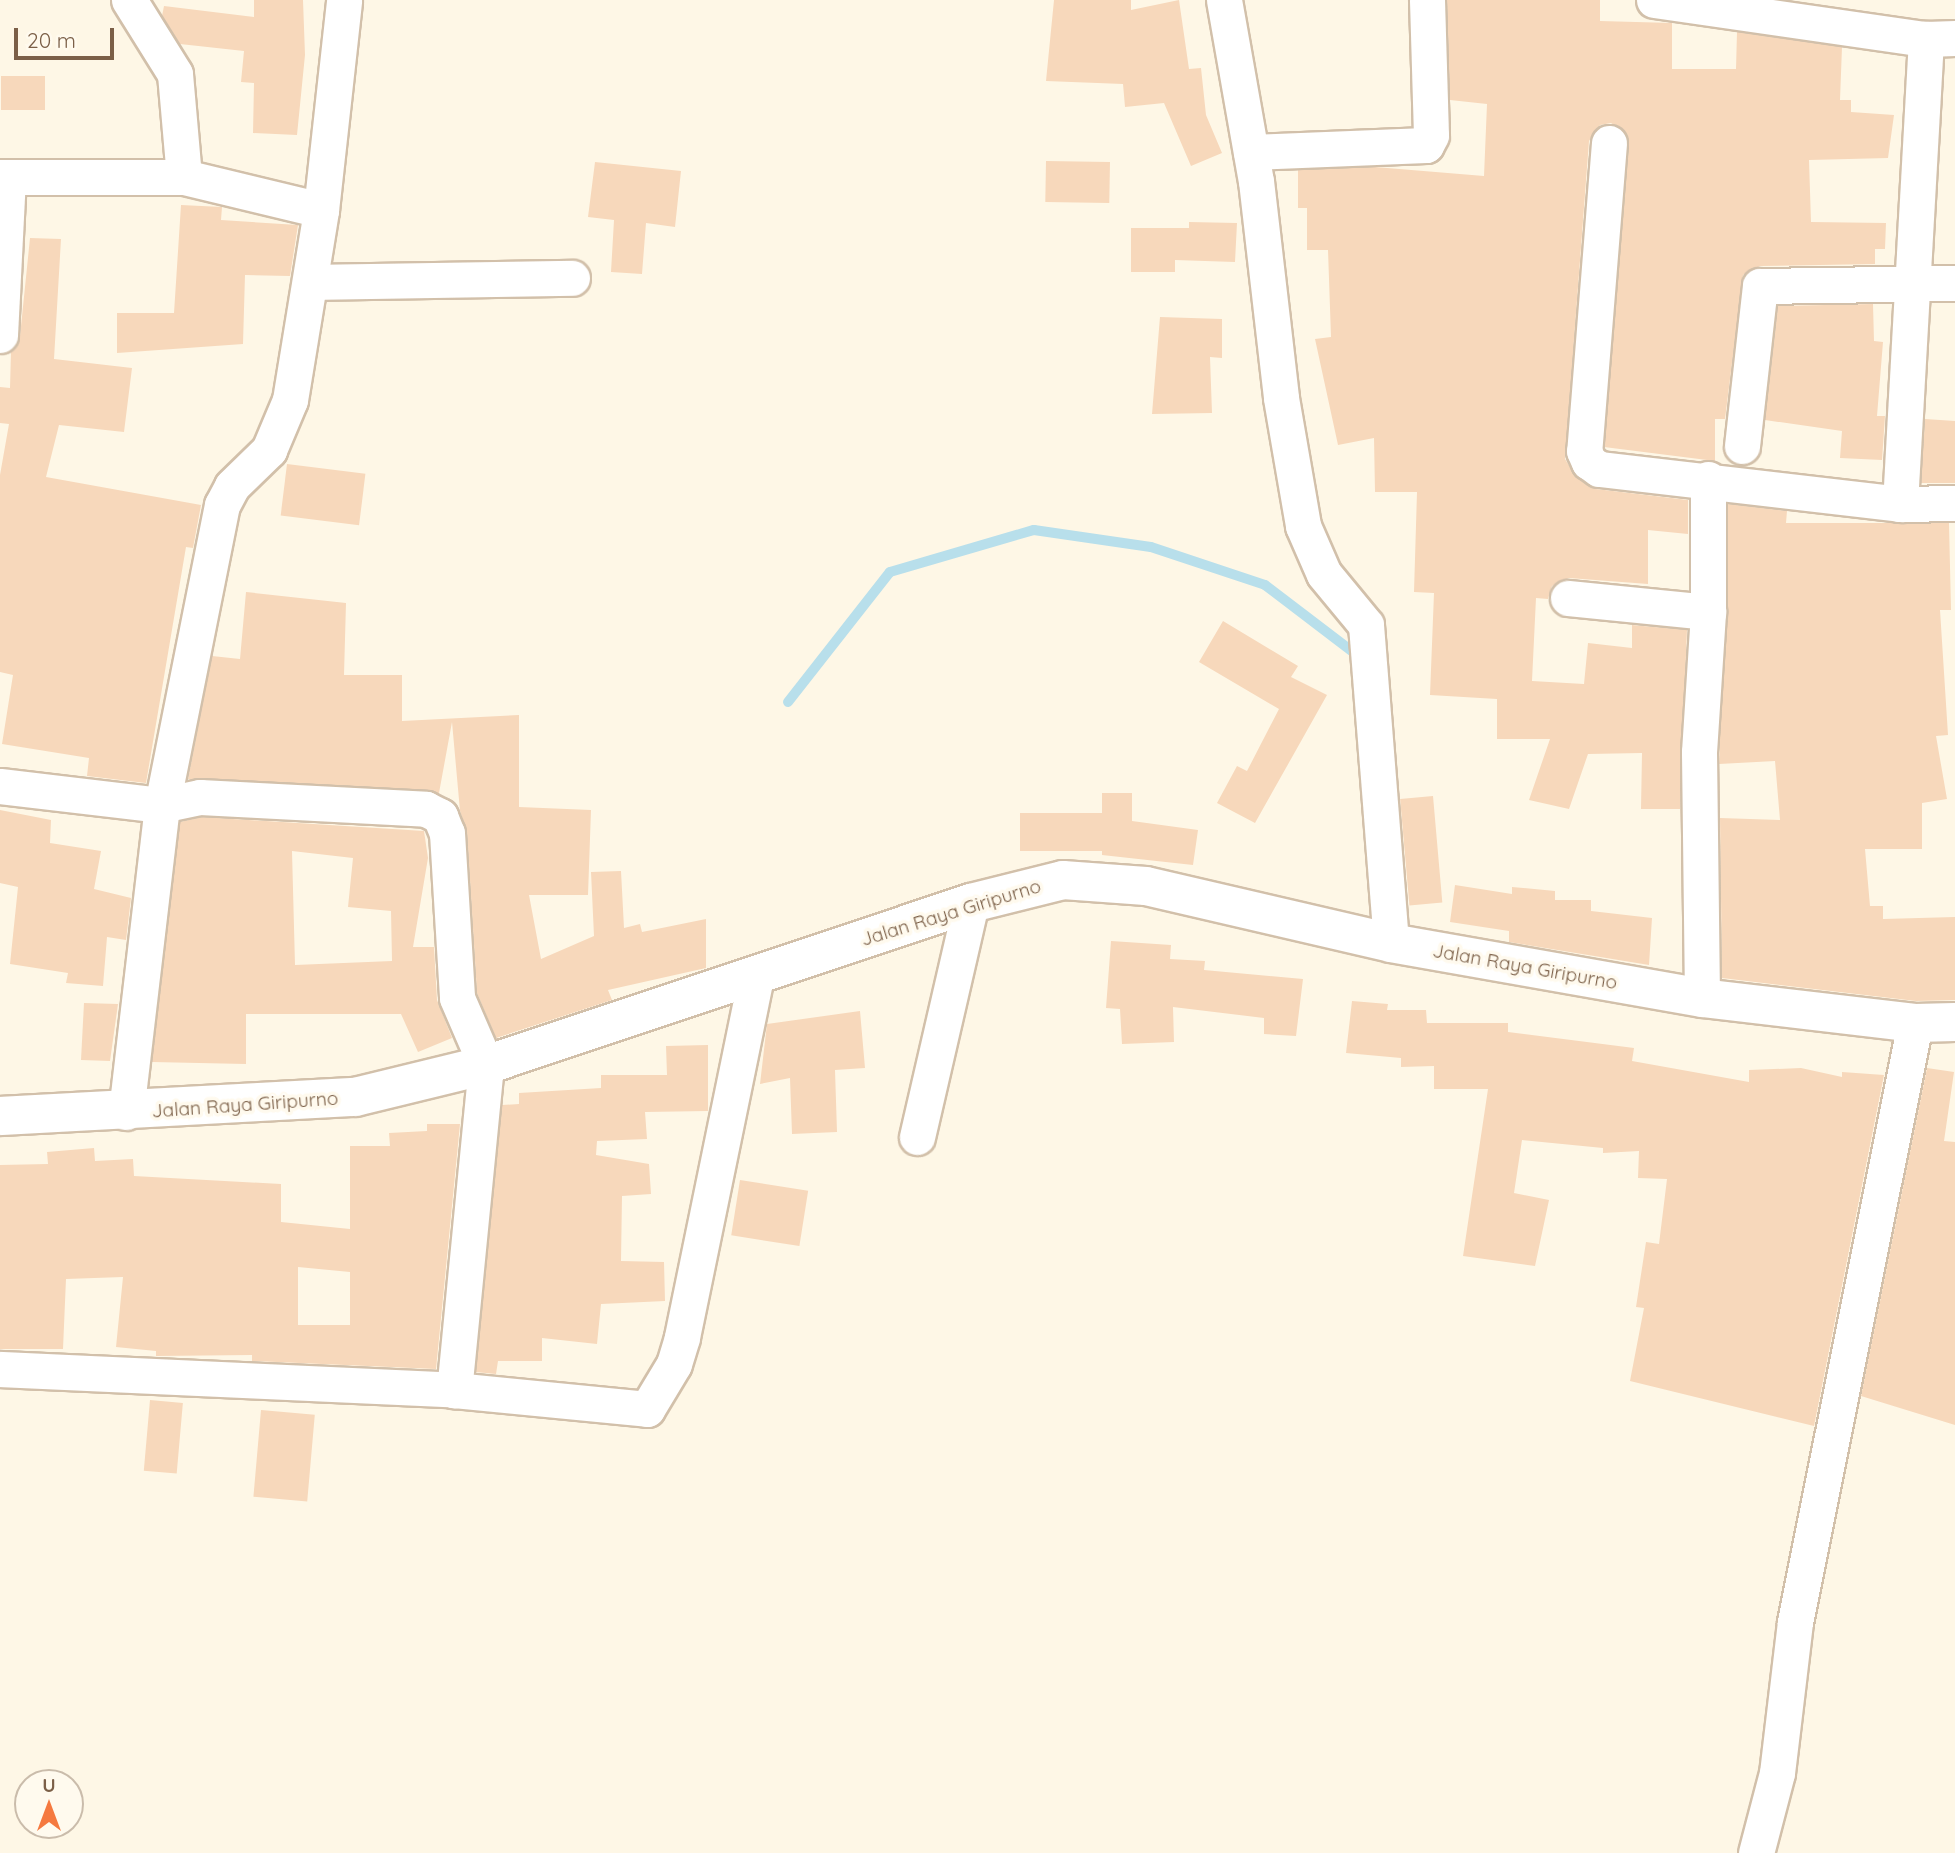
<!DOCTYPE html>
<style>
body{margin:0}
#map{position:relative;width:1955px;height:1853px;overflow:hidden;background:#fef7e6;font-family:Quicksand,sans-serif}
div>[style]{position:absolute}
.stream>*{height:10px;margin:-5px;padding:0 5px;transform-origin:5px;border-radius:5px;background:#b8dfeb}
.building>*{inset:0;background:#f7d8bb;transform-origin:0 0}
.roads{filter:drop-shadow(2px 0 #d2c0aa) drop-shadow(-2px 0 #d2c0aa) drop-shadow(0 2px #d2c0aa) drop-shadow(0 -2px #d2c0aa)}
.street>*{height:35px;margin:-17.5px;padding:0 17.5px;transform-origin:17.5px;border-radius:17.5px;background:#fff}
.secondary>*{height:38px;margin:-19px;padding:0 19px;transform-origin:19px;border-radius:19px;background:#fff}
span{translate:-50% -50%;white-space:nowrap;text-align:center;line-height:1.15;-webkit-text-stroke:7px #fffaee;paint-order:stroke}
.street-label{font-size:19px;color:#7b5f47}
.north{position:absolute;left:14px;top:1769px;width:70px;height:70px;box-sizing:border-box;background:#fffaee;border:2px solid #cabcab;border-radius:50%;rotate:0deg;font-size:19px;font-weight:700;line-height:28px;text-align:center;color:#7b5f47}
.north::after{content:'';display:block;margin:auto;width:24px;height:32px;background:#f5793f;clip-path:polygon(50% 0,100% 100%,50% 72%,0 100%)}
.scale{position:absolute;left:14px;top:28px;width:100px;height:32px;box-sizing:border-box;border:4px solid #7b5f47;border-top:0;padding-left:9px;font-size:21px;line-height:24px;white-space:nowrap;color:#7b5f47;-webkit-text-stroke:5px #fffaee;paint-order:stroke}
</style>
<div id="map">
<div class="stream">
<i style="left:788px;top:702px;width:165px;rotate:-51.9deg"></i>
<i style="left:890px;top:572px;width:150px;rotate:-16.3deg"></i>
<i style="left:1034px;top:530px;width:118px;rotate:8.3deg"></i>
<i style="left:1151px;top:547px;width:120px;rotate:18.4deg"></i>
<i style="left:1265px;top:585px;width:111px;rotate:37.3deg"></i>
</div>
<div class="building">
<i style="clip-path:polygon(254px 0,303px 0,305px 55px,297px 135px,253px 133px,254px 83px,241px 82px,244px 51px,180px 44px,162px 16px,164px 6px,254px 17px)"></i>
<i style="clip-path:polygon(1054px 0,1131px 0,1131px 10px,1179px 0,1189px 69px,1201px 68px,1206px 115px,1222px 153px,1191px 166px,1164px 103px,1125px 107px,1123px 84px,1046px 81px)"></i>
<i style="clip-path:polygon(1447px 0,1600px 0,1600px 21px,1672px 23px,1672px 69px,1736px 69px,1737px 32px,1842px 47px,1840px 100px,1851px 100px,1851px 112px,1894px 115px,1888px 158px,1809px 160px,1811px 222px,1886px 223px,1885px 249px,1875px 249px,1875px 264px,1760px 266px,1743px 275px,1725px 419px,1715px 419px,1715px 461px,1604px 447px,1629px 145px,1627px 134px,1611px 123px,1600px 125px,1589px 141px,1565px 459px,1577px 478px,1596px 489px,1688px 500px,1688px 534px,1648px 530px,1648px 584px,1569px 578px,1552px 586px,1548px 599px,1536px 598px,1532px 681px,1584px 684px,1588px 643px,1632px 648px,1632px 625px,1687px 630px,1680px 809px,1641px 809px,1642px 753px,1588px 754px,1569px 809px,1529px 800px,1550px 739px,1497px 739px,1497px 699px,1430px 695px,1434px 593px,1414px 592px,1417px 492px,1375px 492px,1374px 438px,1338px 445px,1315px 339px,1331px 337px,1328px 250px,1307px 250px,1307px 208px,1298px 208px,1298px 170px,1375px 167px,1484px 176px,1487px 104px,1450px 100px)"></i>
<i style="left:1px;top:76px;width:44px;height:34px"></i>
<i style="left:1046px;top:161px;width:64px;height:41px;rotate:1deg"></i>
<i style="clip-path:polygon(595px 162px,681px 171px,675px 227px,646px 223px,642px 274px,611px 272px,614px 220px,588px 217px)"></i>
<i style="clip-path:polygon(181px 205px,222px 207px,221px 220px,298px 225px,290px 276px,245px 275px,243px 344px,117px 353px,117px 313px,174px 313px)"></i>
<i style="clip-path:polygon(1189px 222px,1237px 223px,1235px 262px,1175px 260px,1175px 272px,1131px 272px,1131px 228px,1189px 228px)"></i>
<i style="clip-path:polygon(30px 238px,61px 239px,54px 359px,132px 368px,124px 432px,59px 425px,46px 477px,201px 505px,193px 548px,186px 547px,146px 783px,87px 776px,89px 758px,2px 744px,13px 675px,0 672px,0 475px,9px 424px,0 423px,0 387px,10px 388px,11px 351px,20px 336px)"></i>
<i style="clip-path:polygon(1873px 304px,1874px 341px,1883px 342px,1877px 416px,1885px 416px,1882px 460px,1840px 458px,1842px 431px,1765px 420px,1778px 306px)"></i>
<i style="clip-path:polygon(1160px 317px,1222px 319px,1222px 358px,1210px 357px,1212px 413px,1152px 414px)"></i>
<i style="clip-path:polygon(1925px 419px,1955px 421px,1955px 483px,1921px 483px)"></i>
<i style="left:287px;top:464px;width:79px;height:52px;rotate:7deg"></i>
<i style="clip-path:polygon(1728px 504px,1787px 511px,1786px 523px,1949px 523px,1951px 610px,1940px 610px,1948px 735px,1936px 736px,1947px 799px,1922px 803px,1922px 849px,1865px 849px,1870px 906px,1883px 906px,1883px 919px,1955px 917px,1955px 1000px,1916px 1001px,1722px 978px,1720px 818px,1780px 820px,1775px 761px,1719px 764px)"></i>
<i style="clip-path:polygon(246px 592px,346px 603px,344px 675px,402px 675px,402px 721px,519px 715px,519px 807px,591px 810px,588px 895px,529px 895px,541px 959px,594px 936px,591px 872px,621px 871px,624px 928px,640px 924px,642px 932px,706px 919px,706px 968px,608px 990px,612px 1000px,496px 1038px,477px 993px,467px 832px,460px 811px,452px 722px,439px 793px,188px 779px,212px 656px,240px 659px)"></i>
<i style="clip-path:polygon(1223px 621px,1298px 666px,1291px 677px,1327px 695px,1255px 823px,1217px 803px,1237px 766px,1247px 771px,1279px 709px,1199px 662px)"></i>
<i style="clip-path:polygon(1102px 793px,1132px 793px,1132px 821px,1198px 830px,1193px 865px,1102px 855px,1102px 851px,1020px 851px,1020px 813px,1102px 813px)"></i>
<i style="left:1433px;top:796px;width:107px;height:33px;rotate:85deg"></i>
<i style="clip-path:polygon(0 810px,51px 820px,50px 843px,101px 851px,94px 889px,131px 898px,126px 940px,107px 937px,103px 986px,66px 983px,68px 973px,10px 964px,18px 887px,0 883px)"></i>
<i style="clip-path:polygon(evenodd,202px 817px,424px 831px,428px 858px,413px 947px,434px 947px,437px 1000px,452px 1038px,418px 1052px,401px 1014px,246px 1014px,246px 1064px,152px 1062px,180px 822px,202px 817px,292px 851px,353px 858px,348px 907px,391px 911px,392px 961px,295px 965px,292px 851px)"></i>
<i style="clip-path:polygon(1455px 885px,1512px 894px,1512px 887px,1555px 891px,1555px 900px,1591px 900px,1591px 911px,1652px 918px,1649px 965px,1509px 942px,1509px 931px,1450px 922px)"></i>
<i style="clip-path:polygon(1111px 941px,1171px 945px,1170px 959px,1205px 961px,1204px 970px,1303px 979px,1296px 1036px,1264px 1034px,1264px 1018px,1173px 1007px,1174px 1042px,1122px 1044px,1120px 1009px,1106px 1008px)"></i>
<i style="clip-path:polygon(1352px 1001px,1388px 1004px,1387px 1010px,1426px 1010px,1427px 1023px,1508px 1023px,1508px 1032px,1634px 1048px,1632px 1061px,1749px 1082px,1749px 1070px,1801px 1068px,1842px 1077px,1842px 1072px,1884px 1075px,1814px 1426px,1630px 1381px,1644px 1308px,1636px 1307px,1646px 1242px,1659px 1244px,1667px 1179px,1638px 1178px,1639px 1151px,1603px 1153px,1603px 1148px,1522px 1140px,1514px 1193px,1549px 1200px,1535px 1266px,1463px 1256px,1488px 1089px,1434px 1089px,1434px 1066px,1401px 1067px,1401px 1058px,1346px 1053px)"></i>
<i style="clip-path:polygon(84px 1003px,118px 1004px,110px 1061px,81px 1060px)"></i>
<i style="clip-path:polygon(860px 1011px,865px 1068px,835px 1070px,837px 1132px,792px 1134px,790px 1078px,760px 1084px,767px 1024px)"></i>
<i style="clip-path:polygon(708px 1045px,708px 1111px,645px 1112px,647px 1139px,597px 1141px,596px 1155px,649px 1164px,651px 1194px,622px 1196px,621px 1261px,664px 1262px,665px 1301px,601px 1304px,597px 1344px,542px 1338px,542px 1361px,498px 1361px,496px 1374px,476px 1372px,502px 1105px,519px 1104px,519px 1093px,601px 1088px,601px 1075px,667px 1075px,666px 1046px)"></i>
<i style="clip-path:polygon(1927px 1068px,1954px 1072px,1944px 1141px,1955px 1142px,1955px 1425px,1861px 1396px)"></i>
<i style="clip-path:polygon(evenodd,427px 1124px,460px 1124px,436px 1369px,252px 1361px,252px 1355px,156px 1356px,156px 1351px,116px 1347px,123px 1277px,66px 1279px,63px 1349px,0 1349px,0 1165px,48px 1164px,47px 1152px,94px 1148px,95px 1161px,133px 1159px,134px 1176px,281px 1184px,281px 1222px,350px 1229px,350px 1146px,390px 1146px,389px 1133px,427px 1131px,427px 1124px,298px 1267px,350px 1272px,350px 1325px,298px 1325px,298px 1267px)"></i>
<i style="left:740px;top:1180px;width:69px;height:56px;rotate:9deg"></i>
<i style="left:150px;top:1400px;width:33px;height:71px;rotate:5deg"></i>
<i style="left:261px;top:1410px;width:54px;height:87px;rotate:5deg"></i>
</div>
<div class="roads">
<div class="street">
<i style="left:129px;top:0;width:87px;rotate:58.1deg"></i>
<i style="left:175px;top:74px;width:103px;rotate:85deg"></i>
<i style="left:1224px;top:0;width:184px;rotate:80deg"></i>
<i style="left:1256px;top:181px;width:218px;rotate:83.4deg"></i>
<i style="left:1281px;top:398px;width:130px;rotate:80.2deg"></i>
<i style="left:1303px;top:526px;width:52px;rotate:66.4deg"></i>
<i style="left:1324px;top:574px;width:66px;rotate:50.5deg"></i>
<i style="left:1366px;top:625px;width:319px;rotate:85.5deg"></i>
<i style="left:1654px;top:0;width:275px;rotate:8.2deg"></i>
<i style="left:1926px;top:39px;width:29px;rotate:-2deg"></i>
<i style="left:1609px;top:143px;width:309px;rotate:94.6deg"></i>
<i style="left:1584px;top:451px;width:12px;rotate:66deg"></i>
<i style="left:1589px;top:462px;width:12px;rotate:35deg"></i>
<i style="left:1599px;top:469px;width:303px;rotate:6.6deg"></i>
<i style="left:1900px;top:504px;width:466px;rotate:-86.8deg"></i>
<i style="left:1251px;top:152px;width:175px;rotate:-2.3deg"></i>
<i style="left:1426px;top:145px;width:11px;rotate:-63deg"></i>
<i style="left:1431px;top:135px;width:135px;rotate:-91.7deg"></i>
<i style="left:0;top:177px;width:184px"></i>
<i style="left:184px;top:177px;width:141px;rotate:13.5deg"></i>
<i style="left:310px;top:282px;width:262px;rotate:-0.9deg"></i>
<i style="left:0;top:335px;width:158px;rotate:-87.1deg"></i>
<i style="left:1742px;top:446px;width:161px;rotate:-83.6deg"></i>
<i style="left:1760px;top:286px;width:195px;rotate:-0.9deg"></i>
<i style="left:1900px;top:504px;width:55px;rotate:-1deg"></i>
<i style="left:1568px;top:598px;width:141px;rotate:5.7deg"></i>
<i style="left:0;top:786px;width:163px;rotate:6.7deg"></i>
<i style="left:162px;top:805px;width:39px;rotate:-12deg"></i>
<i style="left:200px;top:797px;width:226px;rotate:3deg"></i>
<i style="left:426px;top:809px;width:16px;rotate:27deg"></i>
<i style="left:440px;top:816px;width:18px;rotate:68deg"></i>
<i style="left:447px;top:833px;width:165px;rotate:86.5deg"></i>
<i style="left:457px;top:998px;width:73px;rotate:66.6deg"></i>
<i style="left:486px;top:1065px;width:327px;rotate:95.6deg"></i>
<i style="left:1702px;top:998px;width:246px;rotate:-90.7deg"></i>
<i style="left:1699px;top:752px;width:140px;rotate:-86.3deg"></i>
<i style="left:1708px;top:612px;width:133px;rotate:-90deg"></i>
<i style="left:126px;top:1112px;width:309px;rotate:-83.3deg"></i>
<i style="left:162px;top:805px;width:306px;rotate:-78.7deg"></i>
<i style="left:222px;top:505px;width:21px;rotate:-62deg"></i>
<i style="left:232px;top:486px;width:52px;rotate:-44.2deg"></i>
<i style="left:269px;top:450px;width:54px;rotate:-67.2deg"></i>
<i style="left:290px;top:400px;width:193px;rotate:-80.7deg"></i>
<i style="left:321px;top:210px;width:211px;rotate:-83.7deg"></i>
<i style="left:917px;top:1137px;width:240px;rotate:-77deg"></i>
<i style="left:0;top:1369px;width:454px;rotate:2.6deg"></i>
<i style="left:454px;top:1390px;width:194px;rotate:5.6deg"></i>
<i style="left:647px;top:1409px;width:52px;rotate:-59deg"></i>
<i style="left:674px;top:1364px;width:28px;rotate:-73deg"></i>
<i style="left:682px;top:1337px;width:368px;rotate:-78.4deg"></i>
<i style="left:1756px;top:1853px;width:83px;rotate:-75.3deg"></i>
<i style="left:1777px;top:1773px;width:152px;rotate:-83.2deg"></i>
<i style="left:1795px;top:1622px;width:611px;rotate:-78.67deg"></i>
</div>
<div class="secondary">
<i style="left:0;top:1116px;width:356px;rotate:-3.1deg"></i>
<i style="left:355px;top:1097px;width:135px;rotate:-13.7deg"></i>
<i style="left:486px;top:1065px;width:511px;rotate:-18.47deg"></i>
<i style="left:971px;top:903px;width:95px;rotate:-14deg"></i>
<i style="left:1063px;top:880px;width:83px;rotate:4.1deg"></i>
<i style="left:1146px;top:886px;width:252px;rotate:13.1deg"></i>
<i style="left:1391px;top:943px;width:316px;rotate:10deg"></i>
<i style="left:1702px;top:998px;width:214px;rotate:6.7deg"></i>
<i style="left:1915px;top:1023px;width:40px;rotate:-1.4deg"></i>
</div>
</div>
<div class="street-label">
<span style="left:951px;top:913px;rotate:-17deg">Jalan Raya Giripurno</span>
<span style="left:1525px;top:967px;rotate:10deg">Jalan Raya Giripurno</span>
<span style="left:245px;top:1105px;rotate:-4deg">Jalan Raya Giripurno</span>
</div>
<div class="north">U</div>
<div class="scale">20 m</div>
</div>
